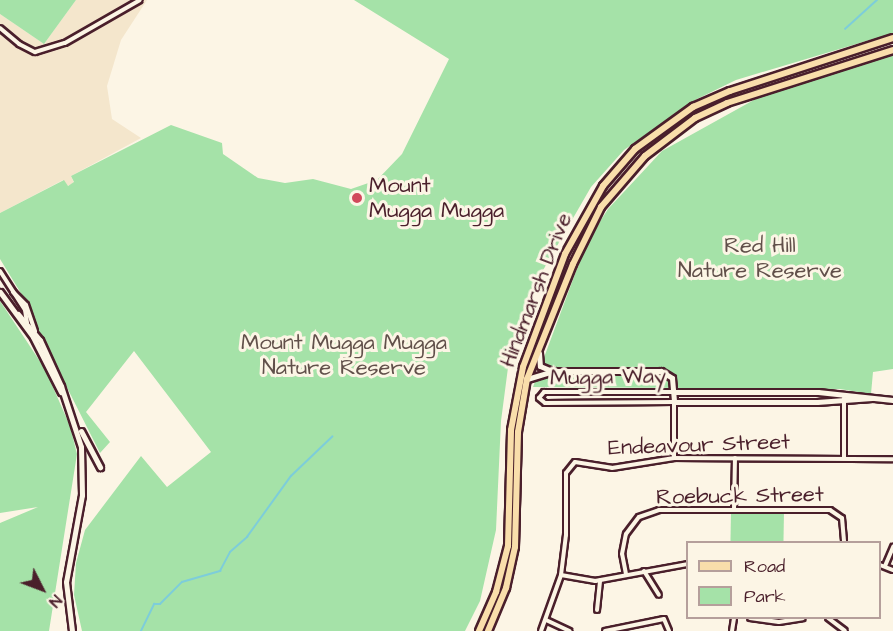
<!DOCTYPE html>
<style>
body{margin:0}
#map{position:relative;width:893px;height:631px;overflow:hidden;background:#fcf5e5;font-family:"Architects Daughter",sans-serif}
div>[style]{position:absolute}
.built>*{inset:0;background:#f4e6cc}
.green>*{inset:0;background:#a5e2a8;transform-origin:0 0}
.stream>*{height:1.5px;margin:-0.75px;padding:0 0.75px;transform-origin:0.75px;border-radius:0.75px;background:#7dcdda}
.roads{filter:drop-shadow(2px 0 #4a1f2b) drop-shadow(-2px 0 #4a1f2b) drop-shadow(0 2px #4a1f2b) drop-shadow(0 -2px #4a1f2b)}
.street>*{height:4px;margin:-2px;padding:0 2px;transform-origin:2px;border-radius:2px;background:#fcf5e5}
.secondary>*{height:5px;margin:-2.5px;padding:0 2.5px;transform-origin:2.5px;border-radius:2.5px;background:#fcf5e5}
.primary>*{height:6px;margin:-3px;padding:0 3px;transform-origin:3px;border-radius:3px;background:#f9deab}
.dots>*{width:16px;height:16px;translate:-50% -50%;box-sizing:border-box;border:3px solid #fcf5e5;border-radius:50%}
span{translate:-50% -50%;white-space:nowrap;text-align:center;line-height:1.15;-webkit-text-stroke:6px #fcf5e5;paint-order:stroke}
.poi-label{font-size:22px;color:#4a1f2b}
.left{translate:0 -50%;text-align:left}
.park-label{font-size:22px;color:#61504a}
.street-label{font-size:22px;color:#4a1f2b}
.legend{position:absolute;left:686px;top:541px;width:195px;height:78px;box-sizing:border-box;background:#fcf5e5;border:2px solid #b59f9b;margin:0;padding:8px 10px;list-style:none;font-size:18px;color:#4a1f2b}
.legend li{display:flex;align-items:center;gap:12px;height:30px}
.legend b{width:30px;border:2px solid #b59f9b}
.north{position:absolute;left:12px;top:559px;width:60px;height:60px;-webkit-text-stroke:4px #fcf5e5;paint-order:stroke;rotate:132deg;font-size:16px;font-weight:700;line-height:24px;text-align:center;color:#4a1f2b}
.north::after{content:'';display:block;margin:auto;width:21px;height:27px;background:#4a1f2b;clip-path:polygon(50% 0,100% 100%,50% 72%,0 100%)}
</style>
<div id="map">
<div class="built">
<i style="clip-path:polygon(76px 0,147px 0,121px 40px,107px 86px,112px 119px,141px 138px,71px 176px,74px 183px,67px 186px,63px 180px,0 213px,0 14px,44px 44px)"></i>
</div>
<div class="green">
<i style="clip-path:polygon(0 0,76px 0,44px 44px,0 14px)"></i>
<i style="clip-path:polygon(354px 0,893px 0,893px 33px,736px 80px,695px 100px,624px 150px,591px 187px,542px 272px,509px 360px,501px 421px,496px 530px,480px 601px,465px 631px,82px 631px,74px 595px,76px 563px,85px 530px,141px 456px,167px 487px,211px 452px,134px 351px,86px 412px,110px 442px,100px 453px,34px 322px,33px 313px,0 259px,0 213px,64px 180px,68px 186px,74px 182px,71px 176px,171px 125px,222px 143px,223px 154px,258px 178px,285px 183px,313px 179px,351px 189px,377px 180px,402px 154px,449px 59px)"></i>
<i style="clip-path:polygon(893px 54px,893px 369px,873px 372px,871px 394px,840px 389px,533px 387px,587px 242px,608px 209px,662px 151px,761px 96px)"></i>
<i style="clip-path:polygon(0 301px,45px 369px,70px 426px,77px 454px,49px 631px,0 631px,0 523px,38px 507px,0 513px)"></i>
<i style="left:731px;top:511px;width:53px;height:31px;rotate:1deg"></i>
</div>
<div class="stream">
<i style="left:845px;top:29px;width:43px;rotate:-42.2deg"></i>
<i style="left:141px;top:631px;width:30px;rotate:-64deg"></i>
<i style="left:154px;top:604px;width:6px"></i>
<i style="left:160px;top:604px;width:31px;rotate:-45deg"></i>
<i style="left:182px;top:582px;width:40px;rotate:-16deg"></i>
<i style="left:220px;top:571px;width:21px;rotate:-62deg"></i>
<i style="left:230px;top:552px;width:23px;rotate:-41deg"></i>
<i style="left:247px;top:537px;width:75px;rotate:-54.2deg"></i>
<i style="left:291px;top:476px;width:57px;rotate:-43.6deg"></i>
</div>
<div class="roads">
<div class="street">
<i style="left:0;top:28px;width:25px;rotate:40deg"></i>
<i style="left:19px;top:44px;width:18px;rotate:27deg"></i>
<i style="left:35px;top:52px;width:31px;rotate:-17deg"></i>
<i style="left:65px;top:43px;width:86px;rotate:-29.8deg"></i>
<i style="left:0;top:271px;width:46px;rotate:57.3deg"></i>
<i style="left:25px;top:310px;width:13px;rotate:81deg"></i>
<i style="left:13px;top:292px;width:18px;rotate:45deg"></i>
<i style="left:26px;top:305px;width:28px;rotate:71deg"></i>
<i style="left:844px;top:398px;width:60px;rotate:90deg"></i>
<i style="left:674px;top:458px;width:56px;rotate:-90deg"></i>
<i style="left:674px;top:402px;width:129px;rotate:179.6deg"></i>
<i style="left:545px;top:403px;width:8px;rotate:-140deg"></i>
<i style="left:539px;top:398px;width:8px;rotate:-50deg"></i>
<i style="left:544px;top:392px;width:130px"></i>
<i style="left:734px;top:509px;width:51px;rotate:-88.9deg"></i>
<i style="left:880px;top:565px;width:14px;rotate:21deg"></i>
<i style="left:885px;top:566px;width:21px;rotate:-67deg"></i>
<i style="left:644px;top:571px;width:28px;rotate:58deg"></i>
<i style="left:626px;top:574px;width:20px;rotate:-101deg"></i>
<i style="left:622px;top:554px;width:20px;rotate:-79deg"></i>
<i style="left:626px;top:534px;width:21px;rotate:-53deg"></i>
<i style="left:639px;top:517px;width:21px;rotate:-19deg"></i>
<i style="left:659px;top:510px;width:171px"></i>
<i style="left:830px;top:510px;width:14px;rotate:34deg"></i>
<i style="left:842px;top:518px;width:24px;rotate:85deg"></i>
<i style="left:561px;top:575px;width:35px;rotate:10deg"></i>
<i style="left:595px;top:581px;width:95px;rotate:-10.4deg"></i>
<i style="left:597px;top:610px;width:30px;rotate:-84deg"></i>
<i style="left:750px;top:618px;width:29px;rotate:8deg"></i>
<i style="left:779px;top:622px;width:24px;rotate:-9deg"></i>
<i style="left:828px;top:618px;width:21px;rotate:37deg"></i>
<i style="left:546px;top:620px;width:26px;rotate:25deg"></i>
<i style="left:541px;top:631px;width:59px;rotate:-70.3deg"></i>
<i style="left:561px;top:575px;width:40px;rotate:-82.9deg"></i>
<i style="left:566px;top:535px;width:62px;rotate:-90deg"></i>
<i style="left:566px;top:473px;width:14px;rotate:-51deg"></i>
<i style="left:575px;top:462px;width:37px;rotate:9deg"></i>
<i style="left:612px;top:468px;width:63px;rotate:-9.2deg"></i>
<i style="left:674px;top:458px;width:219px;rotate:0.3deg"></i>
<i style="left:605px;top:631px;width:60px;rotate:-11.5deg"></i>
<i style="left:664px;top:619px;width:13px;rotate:67deg"></i>
<i style="left:732px;top:631px;width:13px;rotate:-81deg"></i>
</div>
<div class="secondary">
<i style="left:0;top:292px;width:56px;rotate:53.7deg"></i>
<i style="left:33px;top:337px;width:62px;rotate:63deg"></i>
<i style="left:18px;top:314px;width:34px;rotate:50deg"></i>
<i style="left:40px;top:340px;width:51px;rotate:65.5deg"></i>
<i style="left:61px;top:386px;width:64px;rotate:71.8deg"></i>
<i style="left:81px;top:447px;width:48px;rotate:88.8deg"></i>
<i style="left:82px;top:495px;width:88px;rotate:100.4deg"></i>
<i style="left:66px;top:582px;width:49px;rotate:83deg"></i>
<i style="left:539px;top:353px;width:13px;rotate:86deg"></i>
<i style="left:540px;top:366px;width:13px;rotate:23deg"></i>
<i style="left:527px;top:379px;width:28px;rotate:-17deg"></i>
<i style="left:554px;top:371px;width:107px"></i>
<i style="left:661px;top:371px;width:13px;rotate:32deg"></i>
<i style="left:672px;top:378px;width:24px;rotate:85deg"></i>
<i style="left:674px;top:402px;width:143px"></i>
<i style="left:817px;top:402px;width:55px;rotate:-4.2deg"></i>
<i style="left:674px;top:392px;width:144px"></i>
<i style="left:818px;top:392px;width:75px;rotate:6.1deg"></i>
<i style="left:81px;top:431px;width:41px;rotate:62.2deg"></i>
</div>
<div class="primary">
<i style="left:479px;top:631px;width:43px;rotate:-66.4deg"></i>
<i style="left:496px;top:592px;width:48px;rotate:-75.4deg"></i>
<i style="left:508px;top:546px;width:116px;rotate:-88.5deg"></i>
<i style="left:511px;top:430px;width:64px;rotate:-79.2deg"></i>
<i style="left:523px;top:367px;width:121px;rotate:-69.6deg"></i>
<i style="left:565px;top:254px;width:78px;rotate:-60.8deg"></i>
<i style="left:603px;top:186px;width:49px;rotate:-49.1deg"></i>
<i style="left:635px;top:149px;width:72px;rotate:-35.9deg"></i>
<i style="left:693px;top:107px;width:40px;rotate:-23.4deg"></i>
<i style="left:730px;top:91px;width:171px;rotate:-18deg"></i>
<i style="left:488px;top:631px;width:47px;rotate:-67.3deg"></i>
<i style="left:506px;top:588px;width:42px;rotate:-77.6deg"></i>
<i style="left:515px;top:547px;width:115px;rotate:-88.5deg"></i>
<i style="left:518px;top:432px;width:54px;rotate:-80.4deg"></i>
<i style="left:527px;top:379px;width:124px;rotate:-68.2deg"></i>
<i style="left:573px;top:264px;width:64px;rotate:-63.8deg"></i>
<i style="left:601px;top:207px;width:67px;rotate:-49.2deg"></i>
<i style="left:645px;top:156px;width:63px;rotate:-37.2deg"></i>
<i style="left:695px;top:118px;width:35px;rotate:-25deg"></i>
<i style="left:727px;top:103px;width:174px;rotate:-17.7deg"></i>
</div>
</div>
<div class="dots">
<i style="left:357px;top:198px;background:#d1495b"></i>
</div>
<div class="poi-label">
<span class="left" style="left:369px;top:198px">Mount<br>Mugga Mugga</span>
</div>
<div class="park-label">
<span style="left:760px;top:258px">Red Hill<br>Nature Reserve</span>
<span style="left:344px;top:355px">Mount Mugga Mugga<br>Nature Reserve</span>
</div>
<div class="street-label">
<span style="left:536px;top:290px;rotate:-69deg">Hindmarsh Drive</span>
<span style="left:608px;top:377px;rotate:-1deg">Mugga Way</span>
<span style="left:699px;top:445px;rotate:-2deg">Endeavour Street</span>
<span style="left:740px;top:496px;rotate:-1deg">Roebuck Street</span>
</div>
<ul class="legend">
<li><b style="height:8px;background:#f9deab"></b>Road</li>
<li><b style="height:16px;background:#a5e2a8"></b>Park</li>
</ul>
<div class="north">N</div>
</div>
